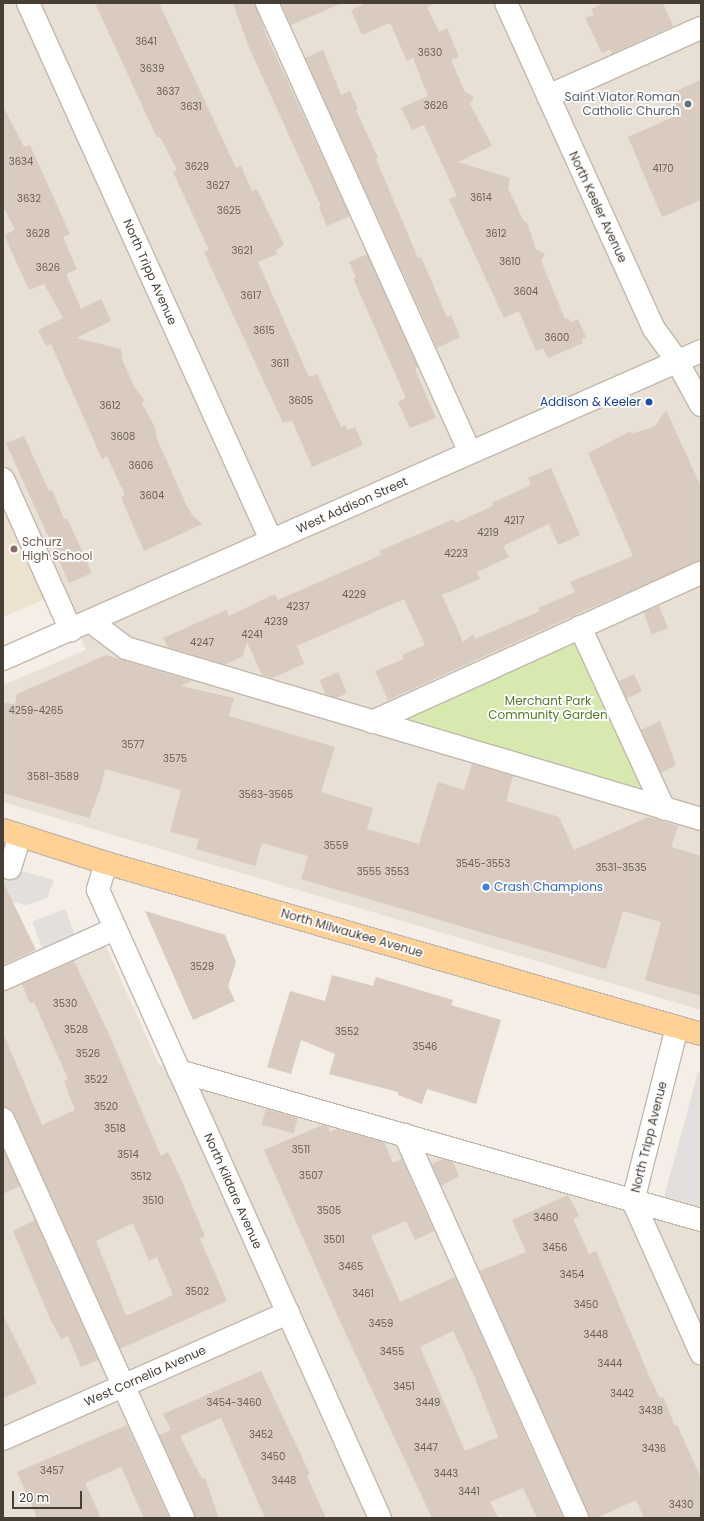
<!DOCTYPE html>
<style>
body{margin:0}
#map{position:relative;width:704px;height:1521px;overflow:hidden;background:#f4eee7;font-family:Poppins,sans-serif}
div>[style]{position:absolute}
.residential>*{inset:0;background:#e8dfd5}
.education>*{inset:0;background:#ede1d0}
.green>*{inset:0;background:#d7e9af}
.parking>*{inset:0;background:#e2dfdc;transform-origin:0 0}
.building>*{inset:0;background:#d9cbbf;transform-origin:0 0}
.roads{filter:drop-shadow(1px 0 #c2b7ac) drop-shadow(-1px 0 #c2b7ac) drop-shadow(0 1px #c2b7ac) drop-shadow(0 -1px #c2b7ac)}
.minor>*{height:22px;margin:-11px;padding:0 11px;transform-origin:11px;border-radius:11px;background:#fff}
.major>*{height:22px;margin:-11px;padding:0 11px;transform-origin:11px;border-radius:11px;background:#ffd195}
.dots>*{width:11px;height:11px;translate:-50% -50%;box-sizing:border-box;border:2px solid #fff;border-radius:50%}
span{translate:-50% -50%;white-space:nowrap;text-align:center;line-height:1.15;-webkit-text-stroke:3.5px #fff;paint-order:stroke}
.number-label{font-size:10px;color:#6c6158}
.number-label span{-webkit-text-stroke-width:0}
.worship-label{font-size:12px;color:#5b616d}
.right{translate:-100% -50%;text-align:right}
.street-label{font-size:12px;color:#473e36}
.transit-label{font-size:12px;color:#164399}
.education-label{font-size:12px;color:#785e54}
.left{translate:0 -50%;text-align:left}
.park-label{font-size:12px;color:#537a27}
.shop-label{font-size:12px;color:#366cbe}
.frame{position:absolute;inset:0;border:4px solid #473e36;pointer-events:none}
.scale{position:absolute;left:12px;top:1491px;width:70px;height:18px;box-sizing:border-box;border:2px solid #473e36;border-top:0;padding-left:5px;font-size:12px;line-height:14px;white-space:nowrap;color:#473e36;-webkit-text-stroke:3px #fff;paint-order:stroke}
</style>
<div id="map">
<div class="residential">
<i style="clip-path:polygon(3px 3px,701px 3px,701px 1010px,3px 802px,3px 685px,86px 650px,3px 463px)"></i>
<i style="clip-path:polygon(101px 935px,159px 1065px,701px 1220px,701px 1518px,3px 1518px,3px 979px)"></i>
</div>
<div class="education">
<i style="clip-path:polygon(3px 500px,47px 598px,3px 617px)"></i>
</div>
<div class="green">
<i style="clip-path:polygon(574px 637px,645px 791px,402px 720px)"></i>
</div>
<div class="parking">
<i style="clip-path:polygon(3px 866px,54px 880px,47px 898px,26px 905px,3px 899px)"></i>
<i style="left:65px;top:909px;width:28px;height:35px;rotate:69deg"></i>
<i style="clip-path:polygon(698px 1072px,701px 1073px,701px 1209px,664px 1197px)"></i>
</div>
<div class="building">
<i style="clip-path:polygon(95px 3px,159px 3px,236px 168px,241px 166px,252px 191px,257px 189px,284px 245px,276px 250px,277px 254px,258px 262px,309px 377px,317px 374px,341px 427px,345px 425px,347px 430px,355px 427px,363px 445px,312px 467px,292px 420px,283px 423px,204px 252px,209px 250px,173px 172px,177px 170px,160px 137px,157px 138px)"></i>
<i style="clip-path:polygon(233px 3px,255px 3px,266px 35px,350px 216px,327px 226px,319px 207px,321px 206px,248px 45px)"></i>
<i style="clip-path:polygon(281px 3px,342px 3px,291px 25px)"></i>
<i style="clip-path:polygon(366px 3px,435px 3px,427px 7px,439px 32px,447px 28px,459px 57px,451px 60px,465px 92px,474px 97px,470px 104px,492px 146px,458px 162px,510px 178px,508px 188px,523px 220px,527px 223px,536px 249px,545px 254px,541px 261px,565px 319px,568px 318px,571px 322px,578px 319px,586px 337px,581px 339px,583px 343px,548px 358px,543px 348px,536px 351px,519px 311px,504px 318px,449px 199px,457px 196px,424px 125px,412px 130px,401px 108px,428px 96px,413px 58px,407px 61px,390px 23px,362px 35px,351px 10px)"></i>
<i style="clip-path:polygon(604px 3px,663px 3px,673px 26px,612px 54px,610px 49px,602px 53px,585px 18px,594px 15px,591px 9px)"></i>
<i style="clip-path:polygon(323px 50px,341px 95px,350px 91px,358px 109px,356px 110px,378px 158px,376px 159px,418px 258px,421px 257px,447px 317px,451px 315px,460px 337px,437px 348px,305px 58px)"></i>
<i style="clip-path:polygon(701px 80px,701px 200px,662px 217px,628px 137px,680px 114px,671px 93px)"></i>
<i style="clip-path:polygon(3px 106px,24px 147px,30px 145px,70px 234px,63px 237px,77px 269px,66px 274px,81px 309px,101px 299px,111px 321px,76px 338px,121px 349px,122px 359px,134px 386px,144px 400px,142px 404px,155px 427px,157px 439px,185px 502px,192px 515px,202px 524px,144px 551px,121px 497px,125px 495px,107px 456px,102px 459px,51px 344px,46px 346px,38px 330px,63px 318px,44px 284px,29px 290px,4px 235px,15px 230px,3px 206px)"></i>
<i style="clip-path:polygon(367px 254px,418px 367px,415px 369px,436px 418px,410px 428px,398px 402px,406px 398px,353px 278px,356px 277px,349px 262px)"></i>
<i style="clip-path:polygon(666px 410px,701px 487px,701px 561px,584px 611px,388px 700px,375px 671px,404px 659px,402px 655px,425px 645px,404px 599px,297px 646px,304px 664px,272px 678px,262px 675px,247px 642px,243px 656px,225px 665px,168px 647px,163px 638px,226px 610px,229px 616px,275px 594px,278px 600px,381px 555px,379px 551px,454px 519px,456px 523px,493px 506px,492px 503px,531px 485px,528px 478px,551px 468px,580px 535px,558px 545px,549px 524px,503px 546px,509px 557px,477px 572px,480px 579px,442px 595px,463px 642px,473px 634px,475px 639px,540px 611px,538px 608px,575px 592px,570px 582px,633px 556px,588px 453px,629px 432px,635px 433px,655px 426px)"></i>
<i style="clip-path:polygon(24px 436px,49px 491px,52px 490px,64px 519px,67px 518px,92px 573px,69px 583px,6px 443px)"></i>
<i style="left:659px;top:606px;width:24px;height:17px;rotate:68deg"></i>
<i style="clip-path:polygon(106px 655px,192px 681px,181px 686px,234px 698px,229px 716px,335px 747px,321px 792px,373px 808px,367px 829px,419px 844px,438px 782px,464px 790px,472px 764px,513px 776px,506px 801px,559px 817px,574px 850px,648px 817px,678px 826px,671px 847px,701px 856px,701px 996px,645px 980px,661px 922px,623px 911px,606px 969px,301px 879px,308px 856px,262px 843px,255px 866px,196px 849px,199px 839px,170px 832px,181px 790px,105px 769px,101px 787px,89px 818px,3px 793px,3px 703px,15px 704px,17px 694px)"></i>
<i style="clip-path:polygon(338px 672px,347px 693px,337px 698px,326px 695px,320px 680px)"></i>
<i style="left:634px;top:674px;width:19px;height:17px;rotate:65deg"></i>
<i style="clip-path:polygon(660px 721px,676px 765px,661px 773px,641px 730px)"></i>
<i style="clip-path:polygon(3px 882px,36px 950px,3px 965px)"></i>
<i style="clip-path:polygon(145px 911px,225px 935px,236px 962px,228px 986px,235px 1001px,193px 1020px)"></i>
<i style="clip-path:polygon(evenodd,74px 961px,108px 1032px,161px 1156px,168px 1152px,180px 1177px,205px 1236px,200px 1239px,227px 1301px,120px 1349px,14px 1114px,10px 1109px,3px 1107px,3px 1033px,42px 1125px,75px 1110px,64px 1081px,68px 1079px,34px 1002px,30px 1004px,22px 984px,74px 961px,133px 1223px,149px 1261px,157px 1257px,173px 1295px,126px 1316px,96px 1241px,133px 1223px)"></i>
<i style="clip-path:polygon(332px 975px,373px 986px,376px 977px,453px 1000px,451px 1005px,501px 1020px,476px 1104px,427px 1089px,422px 1104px,398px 1095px,398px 1092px,329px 1074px,335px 1054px,301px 1040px,291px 1074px,267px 1067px,290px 991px,325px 1001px)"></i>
<i style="left:266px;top:1109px;width:33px;height:16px;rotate:16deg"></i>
<i style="clip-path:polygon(evenodd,322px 1125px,328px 1126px,330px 1132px,336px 1129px,384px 1142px,393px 1163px,402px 1159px,434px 1231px,415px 1240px,406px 1221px,371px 1236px,400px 1302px,455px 1277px,563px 1518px,537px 1518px,523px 1488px,490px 1502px,498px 1518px,432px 1518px,343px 1328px,264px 1150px,322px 1125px,453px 1331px,475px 1378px,498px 1437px,465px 1451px,420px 1347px,453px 1331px)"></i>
<i style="clip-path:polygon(3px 1149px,20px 1186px,3px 1194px)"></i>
<i style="clip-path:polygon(443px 1159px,453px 1162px,459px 1176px,441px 1186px,432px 1164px)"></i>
<i style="clip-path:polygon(568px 1195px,579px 1216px,573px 1219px,589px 1254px,596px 1251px,650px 1378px,660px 1398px,663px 1397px,675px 1426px,677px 1425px,701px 1478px,701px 1518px,644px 1518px,636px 1500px,596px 1518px,589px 1518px,480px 1271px,526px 1252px,512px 1220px)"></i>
<i style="clip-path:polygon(35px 1220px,98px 1360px,81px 1367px,68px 1336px,61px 1339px,51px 1321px,13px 1231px)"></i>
<i style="clip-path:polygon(3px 1315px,37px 1383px,3px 1398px)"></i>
<i style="clip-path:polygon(261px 1371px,310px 1474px,307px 1476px,326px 1518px,265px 1518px,221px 1418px,180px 1436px,202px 1479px,205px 1478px,219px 1518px,195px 1518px,159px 1435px,171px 1430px,163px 1414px)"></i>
<i style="clip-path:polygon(127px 1425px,169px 1518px,144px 1518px,121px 1467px,85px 1483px,101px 1518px,37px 1518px,17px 1472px)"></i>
</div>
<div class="roads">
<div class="minor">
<i style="left:28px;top:3px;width:589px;rotate:65.65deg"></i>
<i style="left:267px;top:3px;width:493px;rotate:65.7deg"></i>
<i style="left:506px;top:3px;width:358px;rotate:65.6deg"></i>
<i style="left:654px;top:329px;width:39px;rotate:54deg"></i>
<i style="left:677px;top:361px;width:50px;rotate:61.4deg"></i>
<i style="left:548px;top:96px;width:167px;rotate:-24deg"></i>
<i style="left:3px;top:479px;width:166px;rotate:65.8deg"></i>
<i style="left:90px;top:621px;width:45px;rotate:36.9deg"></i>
<i style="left:126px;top:648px;width:600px;rotate:16.56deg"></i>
<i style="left:580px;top:627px;width:200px;rotate:65.2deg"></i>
<i style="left:3px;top:659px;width:763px;rotate:-23.81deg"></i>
<i style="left:372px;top:722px;width:361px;rotate:-24.4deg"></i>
<i style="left:106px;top:863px;width:28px;rotate:107deg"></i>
<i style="left:98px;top:890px;width:688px;rotate:65.82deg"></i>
<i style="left:10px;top:868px;width:34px;rotate:-73deg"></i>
<i style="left:3px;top:979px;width:123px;rotate:-24.1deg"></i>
<i style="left:677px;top:1027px;width:179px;rotate:104.2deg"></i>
<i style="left:633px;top:1201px;width:167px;rotate:65.9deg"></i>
<i style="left:179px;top:1071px;width:543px;rotate:15.93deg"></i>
<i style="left:3px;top:1119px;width:438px;rotate:65.7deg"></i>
<i style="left:405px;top:1135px;width:420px;rotate:65.8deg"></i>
<i style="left:3px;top:1439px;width:312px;rotate:-23.9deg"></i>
</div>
<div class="major">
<i style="left:3px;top:830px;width:108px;rotate:17.8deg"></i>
<i style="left:106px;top:863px;width:619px;rotate:16.03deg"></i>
</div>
</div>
<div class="dots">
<i style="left:688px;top:104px;background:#6b7280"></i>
<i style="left:649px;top:402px;background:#1a4fb4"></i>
<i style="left:14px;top:549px;background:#8d6e63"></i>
<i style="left:486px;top:887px;background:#3f7fe0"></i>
</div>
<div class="number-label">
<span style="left:146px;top:42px">3641</span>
<span style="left:430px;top:53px">3630</span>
<span style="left:152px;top:69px">3639</span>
<span style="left:168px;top:92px">3637</span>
<span style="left:436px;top:106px">3626</span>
<span style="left:191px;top:107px">3631</span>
<span style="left:21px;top:162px">3634</span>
<span style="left:197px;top:167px">3629</span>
<span style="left:663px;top:169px">4170</span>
<span style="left:218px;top:186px">3627</span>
<span style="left:481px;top:198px">3614</span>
<span style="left:29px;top:199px">3632</span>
<span style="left:229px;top:211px">3625</span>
<span style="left:38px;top:234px">3628</span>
<span style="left:496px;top:234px">3612</span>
<span style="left:242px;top:251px">3621</span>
<span style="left:510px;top:262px">3610</span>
<span style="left:48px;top:268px">3626</span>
<span style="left:526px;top:292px">3604</span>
<span style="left:251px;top:296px">3617</span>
<span style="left:264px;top:331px">3615</span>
<span style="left:557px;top:338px">3600</span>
<span style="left:280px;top:364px">3611</span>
<span style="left:301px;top:401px">3605</span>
<span style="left:110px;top:406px">3612</span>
<span style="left:123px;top:437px">3608</span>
<span style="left:141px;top:466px">3606</span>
<span style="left:152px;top:496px">3604</span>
<span style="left:514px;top:521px">4217</span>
<span style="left:488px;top:533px">4219</span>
<span style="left:456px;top:554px">4223</span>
<span style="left:354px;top:595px">4229</span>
<span style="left:298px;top:607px">4237</span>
<span style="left:276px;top:622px">4239</span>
<span style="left:252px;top:635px">4241</span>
<span style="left:202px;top:643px">4247</span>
<span style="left:36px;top:711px">4259-4265</span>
<span style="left:133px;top:745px">3577</span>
<span style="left:175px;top:759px">3575</span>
<span style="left:53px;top:777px">3581-3589</span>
<span style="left:266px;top:795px">3563-3565</span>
<span style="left:336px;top:846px">3559</span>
<span style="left:483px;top:864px">3545-3553</span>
<span style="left:621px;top:868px">3531-3535</span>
<span style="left:369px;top:872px">3555</span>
<span style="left:397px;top:872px">3553</span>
<span style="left:202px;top:967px">3529</span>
<span style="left:65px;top:1004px">3530</span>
<span style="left:76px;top:1030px">3528</span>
<span style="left:347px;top:1032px">3552</span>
<span style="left:425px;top:1047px">3546</span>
<span style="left:88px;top:1054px">3526</span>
<span style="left:96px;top:1080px">3522</span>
<span style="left:106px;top:1107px">3520</span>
<span style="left:115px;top:1129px">3518</span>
<span style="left:301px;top:1150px">3511</span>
<span style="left:128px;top:1155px">3514</span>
<span style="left:311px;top:1176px">3507</span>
<span style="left:141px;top:1177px">3512</span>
<span style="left:153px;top:1201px">3510</span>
<span style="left:329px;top:1211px">3505</span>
<span style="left:546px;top:1218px">3460</span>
<span style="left:334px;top:1240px">3501</span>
<span style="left:555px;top:1248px">3456</span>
<span style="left:351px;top:1267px">3465</span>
<span style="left:572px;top:1275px">3454</span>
<span style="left:197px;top:1292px">3502</span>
<span style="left:363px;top:1294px">3461</span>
<span style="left:586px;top:1305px">3450</span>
<span style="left:381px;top:1324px">3459</span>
<span style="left:596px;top:1335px">3448</span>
<span style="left:392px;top:1352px">3455</span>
<span style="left:610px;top:1364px">3444</span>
<span style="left:404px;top:1387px">3451</span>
<span style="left:622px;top:1394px">3442</span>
<span style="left:234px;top:1403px">3454-3460</span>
<span style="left:428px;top:1403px">3449</span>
<span style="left:651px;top:1411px">3438</span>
<span style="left:261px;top:1435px">3452</span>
<span style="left:426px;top:1448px">3447</span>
<span style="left:654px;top:1449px">3436</span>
<span style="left:273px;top:1457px">3450</span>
<span style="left:52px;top:1471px">3457</span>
<span style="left:446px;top:1474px">3443</span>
<span style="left:284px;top:1481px">3448</span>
<span style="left:469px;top:1492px">3441</span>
<span style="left:681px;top:1505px">3430</span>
</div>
<div class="worship-label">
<span class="right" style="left:680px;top:104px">Saint Viator Roman<br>Catholic Church</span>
</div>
<div class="street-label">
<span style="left:598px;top:207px;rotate:65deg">North Keeler Avenue</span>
<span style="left:150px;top:272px;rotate:66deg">North Tripp Avenue</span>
<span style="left:352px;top:505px;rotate:-24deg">West Addison Street</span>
<span style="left:352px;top:933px;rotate:16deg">North Milwaukee Avenue</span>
<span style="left:649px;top:1137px;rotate:-76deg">North Tripp Avenue</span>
<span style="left:233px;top:1191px;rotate:66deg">North Kildare Avenue</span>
<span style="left:145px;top:1376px;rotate:-24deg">West Cornelia Avenue</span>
</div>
<div class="transit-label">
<span class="right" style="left:641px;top:402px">Addison &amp; Keeler</span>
</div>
<div class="education-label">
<span class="left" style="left:22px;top:549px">Schurz<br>High School</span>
</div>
<div class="park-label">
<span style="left:548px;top:708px">Merchant Park<br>Community Garden</span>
</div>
<div class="shop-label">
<span class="left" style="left:494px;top:887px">Crash Champions</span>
</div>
<div class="frame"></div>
<div class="scale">20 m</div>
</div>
